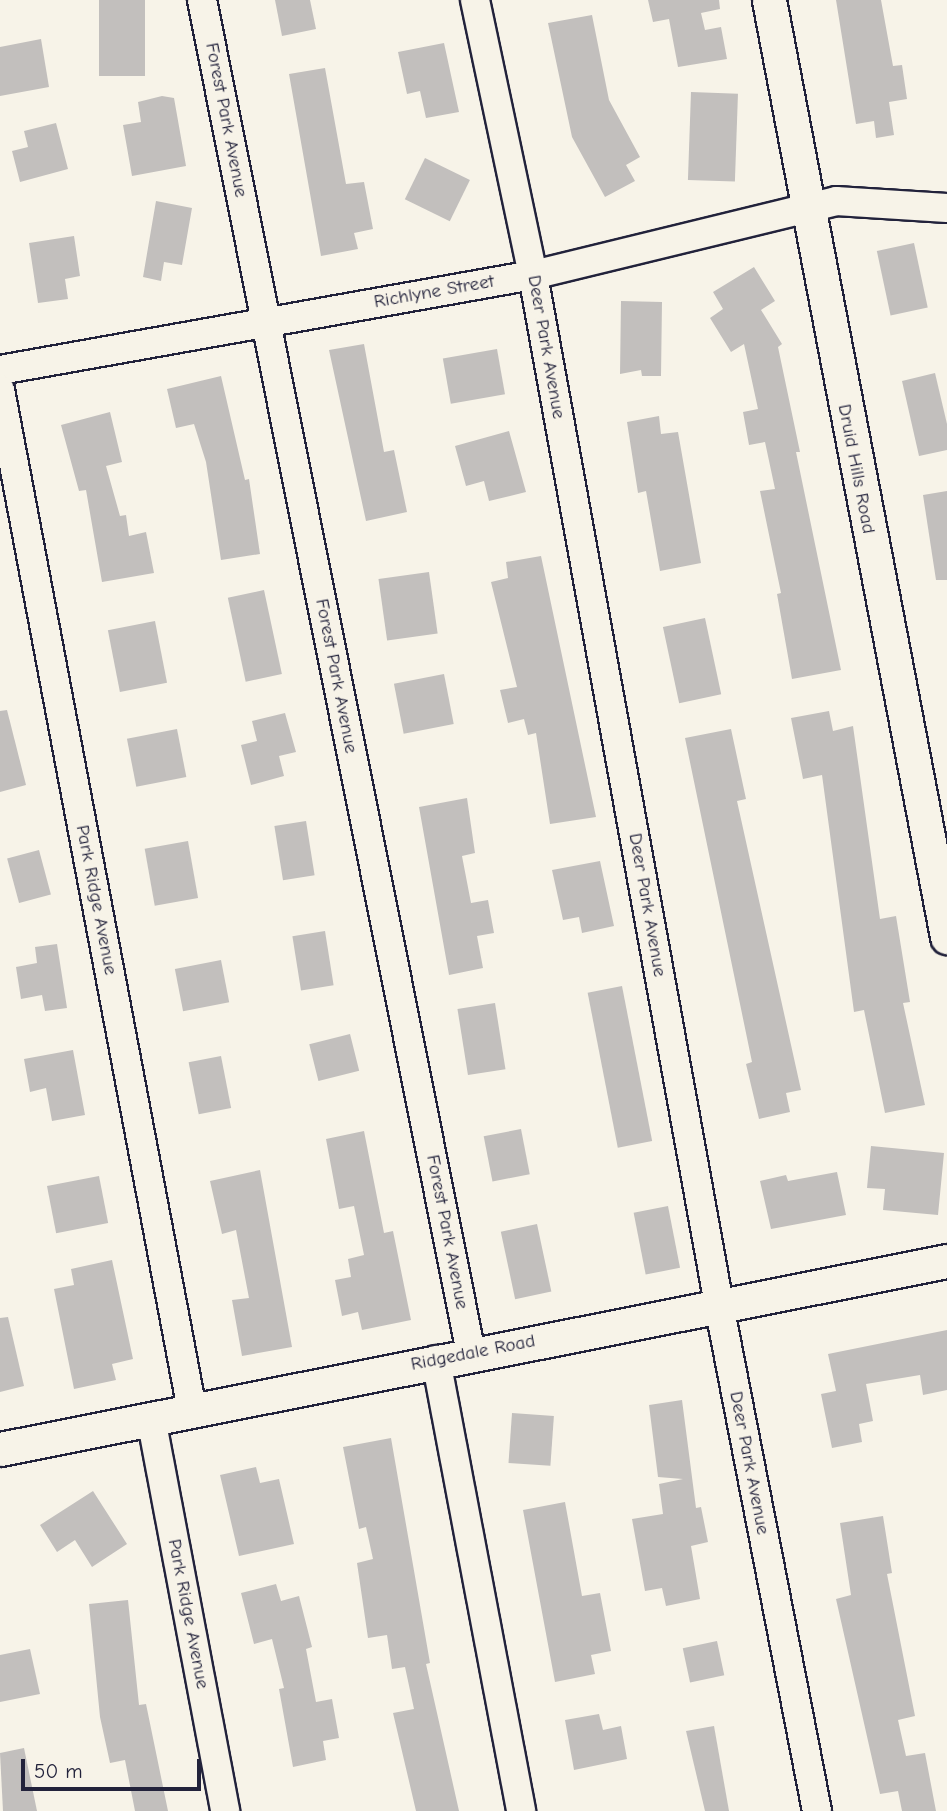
<!DOCTYPE html>
<style>
body{margin:0}
#map{position:relative;width:947px;height:1811px;overflow:hidden;background:#f7f3e8;font-family:"Comic Neue",sans-serif}
div>[style]{position:absolute}
.building>*{inset:0;background:#c2bfbd;transform-origin:0 0}
.roads{filter:drop-shadow(2px 0 #22223b) drop-shadow(-2px 0 #22223b) drop-shadow(0 2px #22223b) drop-shadow(0 -2px #22223b)}
.minor>*{height:28px;margin:-14px;padding:0 14px;transform-origin:14px;border-radius:14px;background:#f7f3e8}
.tertiary>*{height:33px;margin:-16.5px;padding:0 16.5px;transform-origin:16.5px;border-radius:16.5px;background:#f7f3e8}
span{translate:-50% -50%;white-space:nowrap;text-align:center;line-height:1.15;-webkit-text-stroke:7px #f7f3e8;paint-order:stroke}
.street-label{font-size:19px;color:#22223b}
.scale{position:absolute;left:21px;top:1759px;width:180px;height:32px;box-sizing:border-box;border:4px solid #22223b;border-top:0;padding-left:9px;font-size:21px;line-height:24px;white-space:nowrap;color:#22223b;-webkit-text-stroke:5px #f7f3e8;paint-order:stroke}
</style>
<div id="map">
<div class="building">
<i style="left:99px;top:0;width:46px;height:76px"></i>
<i style="clip-path:polygon(275px 0,310px 0,316px 29px,282px 36px)"></i>
<i style="clip-path:polygon(648px 0,719px 0,720px 9px,701px 13px,705px 30px,721px 27px,727px 59px,678px 67px,669px 19px,653px 22px)"></i>
<i style="clip-path:polygon(836px 0,881px 0,893px 66px,902px 65px,907px 99px,889px 102px,894px 135px,876px 138px,874px 121px,856px 124px)"></i>
<i style="clip-path:polygon(592px 15px,609px 100px,640px 157px,626px 165px,635px 181px,605px 197px,572px 137px,548px 23px)"></i>
<i style="clip-path:polygon(41px 39px,49px 87px,0 96px,0 47px)"></i>
<i style="clip-path:polygon(444px 43px,459px 112px,426px 118px,420px 91px,407px 94px,398px 52px)"></i>
<i style="clip-path:polygon(325px 68px,346px 184px,364px 182px,373px 229px,354px 233px,358px 249px,321px 256px,289px 74px)"></i>
<i style="left:691px;top:92px;width:47px;height:88px;rotate:2deg"></i>
<i style="clip-path:polygon(162px 96px,174px 98px,186px 166px,132px 176px,123px 125px,141px 122px,138px 102px)"></i>
<i style="clip-path:polygon(56px 123px,68px 169px,20px 182px,12px 151px,28px 147px,24px 131px)"></i>
<i style="left:425px;top:158px;width:50px;height:46px;rotate:26deg"></i>
<i style="clip-path:polygon(156px 201px,192px 208px,182px 265px,164px 262px,161px 281px,143px 277px)"></i>
<i style="clip-path:polygon(74px 236px,80px 276px,65px 279px,68px 299px,38px 303px,29px 243px)"></i>
<i style="left:914px;top:243px;width:66px;height:38px;rotate:78deg"></i>
<i style="clip-path:polygon(754px 267px,775px 301px,761px 310px,782px 344px,778px 347px,800px 452px,796px 452px,841px 670px,792px 679px,777px 594px,781px 593px,760px 491px,775px 489px,765px 442px,749px 445px,743px 412px,758px 409px,744px 344px,731px 352px,710px 318px,723px 309px,713px 292px)"></i>
<i style="clip-path:polygon(621px 301px,662px 302px,661px 376px,642px 376px,641px 370px,620px 374px)"></i>
<i style="clip-path:polygon(364px 344px,384px 452px,394px 450px,407px 512px,366px 521px,329px 350px)"></i>
<i style="left:497px;top:349px;width:46px;height:55px;rotate:80deg"></i>
<i style="clip-path:polygon(935px 373px,947px 424px,947px 450px,919px 456px,902px 381px)"></i>
<i style="clip-path:polygon(221px 376px,245px 480px,249px 479px,260px 554px,221px 560px,206px 462px,194px 424px,176px 428px,167px 389px)"></i>
<i style="clip-path:polygon(110px 412px,122px 462px,106px 466px,120px 516px,126px 515px,129px 536px,146px 532px,154px 573px,102px 582px,86px 490px,79px 491px,61px 425px)"></i>
<i style="clip-path:polygon(659px 416px,661px 434px,678px 432px,701px 563px,660px 571px,646px 491px,638px 493px,627px 422px)"></i>
<i style="clip-path:polygon(509px 431px,526px 492px,489px 501px,484px 481px,466px 486px,455px 446px)"></i>
<i style="clip-path:polygon(947px 491px,947px 580px,936px 580px,923px 495px)"></i>
<i style="clip-path:polygon(541px 556px,596px 817px,550px 824px,536px 733px,528px 735px,524px 719px,508px 723px,500px 690px,517px 687px,491px 582px,508px 578px,506px 562px)"></i>
<i style="left:429px;top:572px;width:62px;height:51px;rotate:82deg"></i>
<i style="left:264px;top:590px;width:86px;height:37px;rotate:78deg"></i>
<i style="left:705px;top:618px;width:78px;height:43px;rotate:78deg"></i>
<i style="left:155px;top:621px;width:63px;height:48px;rotate:79deg"></i>
<i style="left:444px;top:674px;width:51px;height:51px;rotate:79deg"></i>
<i style="clip-path:polygon(7px 710px,26px 785px,0 792px,0 711px)"></i>
<i style="clip-path:polygon(829px 711px,833px 731px,853px 726px,880px 919px,896px 916px,910px 1002px,903px 1003px,925px 1105px,885px 1113px,864px 1010px,854px 1012px,822px 775px,803px 779px,791px 718px)"></i>
<i style="clip-path:polygon(285px 713px,296px 752px,279px 756px,284px 776px,251px 785px,241px 745px,257px 741px,252px 721px)"></i>
<i style="left:177px;top:729px;width:49px;height:51px;rotate:79deg"></i>
<i style="clip-path:polygon(731px 729px,746px 799px,737px 801px,801px 1090px,786px 1093px,790px 1112px,759px 1119px,746px 1064px,752px 1062px,685px 738px)"></i>
<i style="clip-path:polygon(467px 798px,475px 853px,462px 856px,471px 903px,488px 900px,494px 933px,477px 936px,483px 968px,449px 975px,419px 807px)"></i>
<i style="left:306px;top:821px;width:55px;height:32px;rotate:81deg"></i>
<i style="left:188px;top:841px;width:58px;height:44px;rotate:80deg"></i>
<i style="left:39px;top:850px;width:46px;height:33px;rotate:75deg"></i>
<i style="clip-path:polygon(600px 861px,614px 926px,582px 933px,579px 917px,563px 920px,552px 870px)"></i>
<i style="left:325px;top:931px;width:55px;height:33px;rotate:81deg"></i>
<i style="clip-path:polygon(57px 944px,67px 1008px,45px 1011px,42px 995px,21px 999px,16px 967px,37px 963px,35px 947px)"></i>
<i style="left:221px;top:960px;width:43px;height:47px;rotate:79deg"></i>
<i style="left:622px;top:986px;width:158px;height:35px;rotate:79deg"></i>
<i style="left:495px;top:1003px;width:67px;height:38px;rotate:81deg"></i>
<i style="left:350px;top:1034px;width:38px;height:42px;rotate:76deg"></i>
<i style="clip-path:polygon(73px 1050px,85px 1115px,52px 1121px,46px 1088px,30px 1092px,24px 1059px)"></i>
<i style="left:221px;top:1056px;width:53px;height:33px;rotate:79deg"></i>
<i style="left:521px;top:1129px;width:46px;height:38px;rotate:79deg"></i>
<i style="clip-path:polygon(364px 1131px,384px 1233px,393px 1231px,411px 1320px,362px 1330px,358px 1312px,342px 1316px,335px 1280px,351px 1277px,348px 1259px,364px 1255px,354px 1206px,339px 1209px,326px 1139px)"></i>
<i style="clip-path:polygon(871px 1146px,944px 1153px,938px 1215px,883px 1210px,885px 1189px,867px 1188px)"></i>
<i style="clip-path:polygon(260px 1170px,292px 1347px,242px 1356px,232px 1300px,249px 1298px,236px 1230px,222px 1234px,210px 1181px)"></i>
<i style="clip-path:polygon(837px 1172px,846px 1215px,771px 1229px,760px 1181px,786px 1175px,788px 1181px)"></i>
<i style="left:99px;top:1176px;width:48px;height:53px;rotate:79deg"></i>
<i style="left:668px;top:1206px;width:63px;height:35px;rotate:79deg"></i>
<i style="left:537px;top:1224px;width:69px;height:37px;rotate:78deg"></i>
<i style="clip-path:polygon(112px 1260px,133px 1359px,112px 1364px,116px 1380px,74px 1389px,54px 1289px,74px 1285px,71px 1269px)"></i>
<i style="clip-path:polygon(8px 1317px,24px 1386px,0 1392px,0 1318px)"></i>
<i style="clip-path:polygon(947px 1330px,947px 1390px,923px 1395px,920px 1375px,866px 1384px,873px 1421px,859px 1424px,862px 1442px,832px 1448px,821px 1394px,836px 1391px,828px 1354px)"></i>
<i style="clip-path:polygon(682px 1400px,696px 1508px,701px 1507px,708px 1542px,691px 1546px,700px 1599px,666px 1606px,662px 1588px,645px 1591px,632px 1519px,663px 1514px,659px 1484px,683px 1479px,658px 1477px,649px 1405px)"></i>
<i style="left:512px;top:1413px;width:42px;height:50px;rotate:4deg"></i>
<i style="clip-path:polygon(391px 1438px,430px 1663px,426px 1664px,459px 1811px,416px 1811px,393px 1713px,414px 1709px,405px 1667px,392px 1669px,387px 1635px,368px 1638px,357px 1563px,373px 1559px,366px 1527px,359px 1529px,343px 1447px)"></i>
<i style="clip-path:polygon(256px 1467px,260px 1483px,279px 1479px,294px 1544px,239px 1556px,220px 1475px)"></i>
<i style="clip-path:polygon(93px 1491px,127px 1544px,92px 1567px,75px 1540px,57px 1552px,40px 1525px)"></i>
<i style="clip-path:polygon(565px 1502px,582px 1596px,600px 1593px,611px 1651px,591px 1655px,595px 1674px,555px 1682px,523px 1510px)"></i>
<i style="clip-path:polygon(883px 1516px,892px 1573px,887px 1574px,915px 1716px,898px 1720px,906px 1756px,925px 1753px,936px 1811px,902px 1811px,898px 1791px,880px 1794px,836px 1599px,851px 1595px,840px 1523px)"></i>
<i style="clip-path:polygon(276px 1584px,281px 1601px,299px 1596px,312px 1647px,306px 1649px,316px 1702px,332px 1699px,339px 1738px,323px 1741px,326px 1760px,293px 1767px,279px 1689px,284px 1688px,272px 1639px,254px 1644px,241px 1593px)"></i>
<i style="clip-path:polygon(128px 1600px,139px 1705px,146px 1704px,168px 1811px,135px 1811px,125px 1760px,110px 1763px,100px 1717px,89px 1604px)"></i>
<i style="left:717px;top:1641px;width:35px;height:35px;rotate:78deg"></i>
<i style="clip-path:polygon(30px 1649px,40px 1694px,0 1702px,0 1655px)"></i>
<i style="clip-path:polygon(599px 1714px,603px 1730px,621px 1726px,627px 1759px,574px 1770px,565px 1720px)"></i>
<i style="clip-path:polygon(714px 1726px,729px 1811px,705px 1811px,686px 1731px)"></i>
<i style="clip-path:polygon(24px 1748px,37px 1811px,3px 1811px,0 1753px)"></i>
</div>
<div class="roads">
<div class="minor">
<i style="left:202px;top:0;width:1379px;rotate:78.76deg"></i>
<i style="left:475px;top:0;width:281px;rotate:78.1deg"></i>
<i style="left:533px;top:275px;width:1047px;rotate:79.76deg"></i>
<i style="left:719px;top:1305px;width:515px;rotate:79.04deg"></i>
<i style="left:0;top:370px;width:541px;rotate:-10.11deg"></i>
<i style="left:533px;top:275px;width:312px;rotate:-13.7deg"></i>
<i style="left:836px;top:201px;width:111px;rotate:3.6deg"></i>
<i style="left:0;top:390px;width:1038px;rotate:79.34deg"></i>
<i style="left:436px;top:1360px;width:459px;rotate:79.3deg"></i>
<i style="left:151px;top:1418px;width:400px;rotate:79.3deg"></i>
</div>
<div class="tertiary">
<i style="left:769px;top:0;width:954px;rotate:79.24deg"></i>
<i style="left:0;top:1449px;width:965px;rotate:-11.23deg"></i>
</div>
</div>
<div class="street-label">
<span style="left:226px;top:120px;rotate:79deg">Forest Park Avenue</span>
<span style="left:434px;top:292px;rotate:-10deg">Richlyne Street</span>
<span style="left:546px;top:347px;rotate:80deg">Deer Park Avenue</span>
<span style="left:856px;top:469px;rotate:79deg">Druid Hills Road</span>
<span style="left:336px;top:676px;rotate:79deg">Forest Park Avenue</span>
<span style="left:96px;top:900px;rotate:79deg">Park Ridge Avenue</span>
<span style="left:647px;top:905px;rotate:80deg">Deer Park Avenue</span>
<span style="left:447px;top:1232px;rotate:79deg">Forest Park Avenue</span>
<span style="left:473px;top:1353px;rotate:-11deg">Ridgedale Road</span>
<span style="left:749px;top:1463px;rotate:79deg">Deer Park Avenue</span>
<span style="left:188px;top:1614px;rotate:79deg">Park Ridge Avenue</span>
</div>
<div class="scale">50 m</div>
</div>
